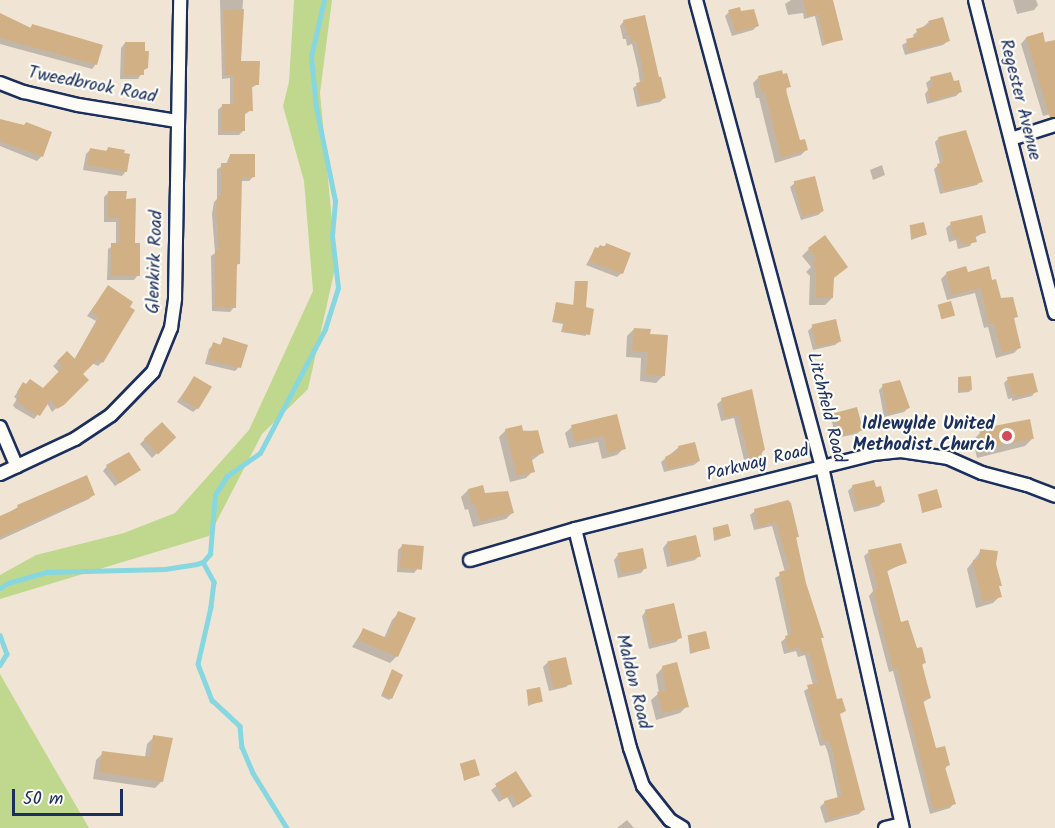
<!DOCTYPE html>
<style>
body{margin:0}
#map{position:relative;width:1055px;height:828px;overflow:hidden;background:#f0e5d5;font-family:Kalam,sans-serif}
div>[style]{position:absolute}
.green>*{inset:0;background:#c0d78e}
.shadow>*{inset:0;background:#0003}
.stream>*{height:4.5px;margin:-2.25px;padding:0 2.25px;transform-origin:2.25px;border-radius:2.25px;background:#87d7e1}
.building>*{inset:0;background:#d2b085;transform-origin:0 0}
.roads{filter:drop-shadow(2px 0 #1b2f5e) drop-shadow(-2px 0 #1b2f5e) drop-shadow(0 2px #1b2f5e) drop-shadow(0 -2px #1b2f5e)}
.minor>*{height:12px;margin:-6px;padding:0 6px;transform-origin:6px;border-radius:6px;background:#fdfcf7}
.dots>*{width:16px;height:16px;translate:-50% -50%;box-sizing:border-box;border:3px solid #fdfcf7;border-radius:50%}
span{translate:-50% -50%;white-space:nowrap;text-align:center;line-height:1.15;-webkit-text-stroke:4.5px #fdfcf7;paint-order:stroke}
.street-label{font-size:18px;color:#1b2f5e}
.poi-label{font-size:18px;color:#1b2f5e;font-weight:700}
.right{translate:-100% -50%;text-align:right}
.scale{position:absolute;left:12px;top:789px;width:111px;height:27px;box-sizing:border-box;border:3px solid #1b2f5e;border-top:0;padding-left:8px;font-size:18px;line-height:21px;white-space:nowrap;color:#1b2f5e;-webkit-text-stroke:4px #fdfcf7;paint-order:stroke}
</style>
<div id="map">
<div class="green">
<i style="clip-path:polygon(294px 0,332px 0,320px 93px,336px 264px,308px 389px,262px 434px,209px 536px,0 599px,0 575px,36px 555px,124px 533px,175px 513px,249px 430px,313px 291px,304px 181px,283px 106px,289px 82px)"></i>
<i style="clip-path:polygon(0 674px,27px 721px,89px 828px,0 828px)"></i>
</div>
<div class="shadow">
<i style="clip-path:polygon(220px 0,243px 0,239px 63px,258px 84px,251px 88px,251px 110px,244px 115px,244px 130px,239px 135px,218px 135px,218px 110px,223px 105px,230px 105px,230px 78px,222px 79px)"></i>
<i style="clip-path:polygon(791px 0,832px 0,841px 39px,822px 46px,815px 16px,804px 19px,803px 13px,788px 15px,785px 4px)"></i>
<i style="clip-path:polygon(1013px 0,1036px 0,1038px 5px,1034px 10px,1017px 14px)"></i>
<i style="clip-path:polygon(729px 12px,757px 26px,753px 30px,732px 36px,725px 16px)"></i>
<i style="clip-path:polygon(0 15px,29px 29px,32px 26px,96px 64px,92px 69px,0 44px)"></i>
<i style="clip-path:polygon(644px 16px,657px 79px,665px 97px,660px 102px,637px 107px,633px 88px,640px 83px,638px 69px,632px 44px,627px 46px,626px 39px,623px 39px,620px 26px,624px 21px)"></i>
<i style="clip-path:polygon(929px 22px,948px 41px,943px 45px,905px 55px,902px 45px,914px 38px,913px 35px)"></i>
<i style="clip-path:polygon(1026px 38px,1044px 44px,1055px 41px,1055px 113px,1043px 116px,1021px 44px)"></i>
<i style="clip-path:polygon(125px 43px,143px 71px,138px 79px,120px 79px,121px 48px)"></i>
<i style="clip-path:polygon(759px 77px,789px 86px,785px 90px,799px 142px,807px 149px,801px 155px,775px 163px,759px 98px,756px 98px,753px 83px)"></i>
<i style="clip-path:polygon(931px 79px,953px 83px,960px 92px,956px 96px,927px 104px,925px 94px,928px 90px,926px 83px)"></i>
<i style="clip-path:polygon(0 120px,50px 132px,41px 157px,37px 161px,0 146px)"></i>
<i style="clip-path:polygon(939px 138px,981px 181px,977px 185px,940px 194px,934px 169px,940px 164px,935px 142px)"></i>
<i style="clip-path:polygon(108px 149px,126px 171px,122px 176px,83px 170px,86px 154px,90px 150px,105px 152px)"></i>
<i style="clip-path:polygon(230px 155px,254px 176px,249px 181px,240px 181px,238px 264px,235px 267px,234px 307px,230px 312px,212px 311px,211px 256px,215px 253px,212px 214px,214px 202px,217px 199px,217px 169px,226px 164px)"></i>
<i style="clip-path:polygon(882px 165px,885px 175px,873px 180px,870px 170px)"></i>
<i style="clip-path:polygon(795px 183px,823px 211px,818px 215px,801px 220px,790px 187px)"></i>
<i style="clip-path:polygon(109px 192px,125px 200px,138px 275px,134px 280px,107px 280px,108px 249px,116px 244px,116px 222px,104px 222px,104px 197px)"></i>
<i style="clip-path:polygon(951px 224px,985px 232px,974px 238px,970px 246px,958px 249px,956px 240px,949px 242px,946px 228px)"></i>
<i style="clip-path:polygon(910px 227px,925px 235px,911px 240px)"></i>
<i style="clip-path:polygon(607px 245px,622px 273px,617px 277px,586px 265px,595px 249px)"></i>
<i style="clip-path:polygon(809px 249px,832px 279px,832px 298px,825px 305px,809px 305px,810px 276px,806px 272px,811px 267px,802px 256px)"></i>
<i style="clip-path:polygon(947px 273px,966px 274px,1016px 316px,1013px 319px,1020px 347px,1014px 353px,996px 358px,988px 327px,984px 328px,975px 293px,947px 300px,941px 279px)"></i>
<i style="clip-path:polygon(575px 282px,585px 309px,586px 336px,561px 332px,563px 324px,552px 322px,556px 304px,573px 307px)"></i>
<i style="clip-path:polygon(108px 287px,102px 362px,98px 366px,92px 363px,81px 374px,87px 380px,52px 412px,47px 403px,34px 419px,15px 408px,13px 405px,17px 399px,14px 397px,23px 384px,43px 390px,60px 373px,53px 366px,67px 353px,74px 360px,96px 321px,87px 316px)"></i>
<i style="clip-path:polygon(939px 306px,954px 314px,941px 319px)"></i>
<i style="clip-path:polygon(813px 326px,840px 341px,835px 345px,813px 350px,808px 331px)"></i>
<i style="clip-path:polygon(634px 329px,649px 335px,663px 376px,656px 383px,640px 381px,641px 358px,626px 357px,627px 336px)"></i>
<i style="clip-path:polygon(224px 339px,239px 367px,235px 371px,205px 364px,209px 349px,214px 344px,219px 346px)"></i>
<i style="clip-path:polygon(194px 378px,198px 408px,193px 412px,177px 402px)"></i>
<i style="clip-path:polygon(958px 379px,971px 390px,969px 392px,958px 393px)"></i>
<i style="clip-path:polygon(1008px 379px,1036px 391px,1032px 396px,1012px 401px,1012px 398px,1008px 399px,1004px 383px)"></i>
<i style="clip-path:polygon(883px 386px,908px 408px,904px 412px,884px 417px,879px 390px)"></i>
<i style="clip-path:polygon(751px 391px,764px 450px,756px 462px,745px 464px,734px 418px,721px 421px,717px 404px,722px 400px)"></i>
<i style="clip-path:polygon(835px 413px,861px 429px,857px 434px,836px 438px,831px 418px)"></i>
<i style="clip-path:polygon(616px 416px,624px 448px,617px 455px,602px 459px,598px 442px,569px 448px,565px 433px,572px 427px)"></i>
<i style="clip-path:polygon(506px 430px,537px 431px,542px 453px,531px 461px,533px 471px,526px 478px,510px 482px,499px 437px)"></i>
<i style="clip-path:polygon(980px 433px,1032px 439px,1025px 446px,977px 458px,973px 440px)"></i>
<i style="clip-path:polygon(174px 437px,152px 458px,140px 444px,144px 440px)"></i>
<i style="clip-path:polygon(679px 447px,699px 461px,694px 465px,664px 472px,661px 462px)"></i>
<i style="clip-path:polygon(107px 466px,139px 470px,115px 486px,103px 471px)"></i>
<i style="clip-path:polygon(853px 486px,875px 489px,883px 502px,879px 506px,854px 512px,848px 491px)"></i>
<i style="clip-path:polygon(468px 490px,484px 495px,513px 512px,506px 519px,473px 527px,468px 509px,465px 510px,461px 497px)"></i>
<i style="clip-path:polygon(93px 495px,89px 499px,0 540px,0 518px,18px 507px)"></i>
<i style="clip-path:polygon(919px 496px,940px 507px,922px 513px)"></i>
<i style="clip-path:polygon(787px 502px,798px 536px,795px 539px,805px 584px,822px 637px,820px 640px,836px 701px,844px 710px,839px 715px,863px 810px,859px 814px,825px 823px,820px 807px,825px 802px,838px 799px,828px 753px,825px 745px,820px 746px,804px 691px,813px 685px,805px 655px,798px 657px,796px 651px,784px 654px,781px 642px,788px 636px,775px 578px,785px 572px,772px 526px,754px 530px,750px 515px,755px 511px)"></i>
<i style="clip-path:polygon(713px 529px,730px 536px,714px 541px)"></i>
<i style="clip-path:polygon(667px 543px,700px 555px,695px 560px,667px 567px,663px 548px)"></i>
<i style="clip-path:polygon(402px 546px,418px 568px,414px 573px,397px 572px,398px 550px)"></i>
<i style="clip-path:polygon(981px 551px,994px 564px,1000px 596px,993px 603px,976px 608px,967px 569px)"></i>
<i style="clip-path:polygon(869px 552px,905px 562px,886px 572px,900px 624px,925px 662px,921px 666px,930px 698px,922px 703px,935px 750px,948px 765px,945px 769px,954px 803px,950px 808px,930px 814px,893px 671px,889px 672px,869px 596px,873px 591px,864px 556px)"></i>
<i style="clip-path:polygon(618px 555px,645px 568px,641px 573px,618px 578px,614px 560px)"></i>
<i style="clip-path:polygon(646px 611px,680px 637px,676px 642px,649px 649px,642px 616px)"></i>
<i style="clip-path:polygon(399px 613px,397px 656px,390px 663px,352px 647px,363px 630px,384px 638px,392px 620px)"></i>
<i style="clip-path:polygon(688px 637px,709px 648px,690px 654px)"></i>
<i style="clip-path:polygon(548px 662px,570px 683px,566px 687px,549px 691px,543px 667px)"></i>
<i style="clip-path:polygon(663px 667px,687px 706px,680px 713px,656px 720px,651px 700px,659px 693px,656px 675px)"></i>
<i style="clip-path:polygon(391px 673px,391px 698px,389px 700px,381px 696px)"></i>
<i style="clip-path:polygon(527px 691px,541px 701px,528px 706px)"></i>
<i style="clip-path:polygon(154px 737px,162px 781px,155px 788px,93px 779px,96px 760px,103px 753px,145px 757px,147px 744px)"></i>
<i style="clip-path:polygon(461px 765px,478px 775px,464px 781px)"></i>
<i style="clip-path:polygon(516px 773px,530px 796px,513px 808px,507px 797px,499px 802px,491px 790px)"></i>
<i style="clip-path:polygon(627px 820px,634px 828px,617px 828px)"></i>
</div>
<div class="stream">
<i style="left:203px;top:562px;width:23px;rotate:61deg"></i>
<i style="left:214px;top:582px;width:25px;rotate:97deg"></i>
<i style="left:211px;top:607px;width:58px;rotate:102.8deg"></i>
<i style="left:198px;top:664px;width:39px;rotate:69deg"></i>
<i style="left:212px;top:700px;width:38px;rotate:43deg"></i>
<i style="left:240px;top:726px;width:21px;rotate:85deg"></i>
<i style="left:242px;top:747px;width:28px;rotate:67deg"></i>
<i style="left:253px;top:773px;width:65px;rotate:58.3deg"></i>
<i style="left:0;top:588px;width:9px;rotate:-32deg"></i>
<i style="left:8px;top:583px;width:40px;rotate:-16deg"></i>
<i style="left:46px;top:572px;width:119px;rotate:-1.4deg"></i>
<i style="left:165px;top:569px;width:32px;rotate:-9deg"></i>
<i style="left:197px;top:564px;width:6px;rotate:-18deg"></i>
<i style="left:203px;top:562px;width:11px;rotate:-49deg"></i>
<i style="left:210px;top:554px;width:59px;rotate:-85.2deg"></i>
<i style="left:215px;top:495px;width:22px;rotate:-58deg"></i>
<i style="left:227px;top:476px;width:40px;rotate:-34.9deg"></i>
<i style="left:260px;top:453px;width:140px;rotate:-62.3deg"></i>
<i style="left:325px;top:329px;width:43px;rotate:-72.4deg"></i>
<i style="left:338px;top:288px;width:52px;rotate:-96.6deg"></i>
<i style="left:332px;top:236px;width:35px;rotate:-85deg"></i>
<i style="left:335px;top:201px;width:95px;rotate:-101.5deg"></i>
<i style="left:316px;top:108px;width:51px;rotate:-95.6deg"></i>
<i style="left:311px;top:57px;width:58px;rotate:-77.2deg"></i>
<i style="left:0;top:635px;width:20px;rotate:70deg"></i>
<i style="left:7px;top:654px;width:13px;rotate:122deg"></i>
</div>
<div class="building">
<i style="clip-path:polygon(803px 0,833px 0,843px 40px,825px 44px,818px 14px,807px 17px)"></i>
<i style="clip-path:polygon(740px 7px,741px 11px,754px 9px,759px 26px,736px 32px,728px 10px)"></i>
<i style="clip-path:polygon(244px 9px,241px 61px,260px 61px,259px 85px,252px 85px,253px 111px,245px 111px,245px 131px,222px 131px,222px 104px,234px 104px,234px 75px,225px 75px,224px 10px)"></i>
<i style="clip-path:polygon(0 13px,31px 28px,32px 24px,103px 45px,97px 65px,0 38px)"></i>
<i style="clip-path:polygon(645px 15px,659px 77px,661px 77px,666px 98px,641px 104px,636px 83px,644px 81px,642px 64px,636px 41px,632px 42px,630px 35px,628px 36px,623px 20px)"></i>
<i style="clip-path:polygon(943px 17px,950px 41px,909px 52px,906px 39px,918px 36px,916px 29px,930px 25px,928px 21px)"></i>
<i style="clip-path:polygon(1043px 32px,1045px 42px,1055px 40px,1055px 117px,1050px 118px,1026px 37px)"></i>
<i style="clip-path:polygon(125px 42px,145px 42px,145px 51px,149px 51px,148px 68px,144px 70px,144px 75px,124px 75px)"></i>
<i style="clip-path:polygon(782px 70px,783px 74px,787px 73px,791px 87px,786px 88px,787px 94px,800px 140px,805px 139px,808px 150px,781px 158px,765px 92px,762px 93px,758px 76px)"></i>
<i style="clip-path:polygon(951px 72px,954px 81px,959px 80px,962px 92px,931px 101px,928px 88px,933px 87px,930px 77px)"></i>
<i style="clip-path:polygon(0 119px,24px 125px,26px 122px,52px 132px,43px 157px,0 141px)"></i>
<i style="clip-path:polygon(966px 130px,983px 182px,944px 191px,937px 164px,944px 162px,938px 137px)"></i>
<i style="clip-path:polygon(108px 147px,125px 150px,124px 153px,130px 154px,127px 172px,87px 165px,90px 148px,107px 151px)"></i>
<i style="clip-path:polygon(230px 154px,255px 154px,255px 177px,242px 177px,240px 264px,237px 264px,236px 308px,215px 307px,215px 250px,219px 250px,216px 208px,218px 196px,221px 196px,221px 163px,230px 163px)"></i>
<i style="left:815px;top:176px;width:36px;height:22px;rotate:76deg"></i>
<i style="clip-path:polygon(108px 191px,127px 191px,126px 199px,136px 198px,135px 243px,140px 243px,140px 276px,111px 276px,111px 243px,120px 243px,119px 218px,108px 218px)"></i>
<i style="clip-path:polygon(982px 215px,986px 233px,975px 235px,977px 242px,962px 245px,960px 237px,954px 238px,950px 222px)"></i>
<i style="left:924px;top:222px;width:13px;height:15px;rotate:77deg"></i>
<i style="clip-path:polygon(825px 235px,848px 267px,834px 278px,833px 298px,816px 298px,816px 269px,812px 264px,817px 260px,808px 248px)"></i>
<i style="clip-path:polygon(606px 243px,631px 253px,623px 274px,589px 261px,595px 247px,598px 248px,600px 245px,605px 247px)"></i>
<i style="clip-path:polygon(966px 266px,968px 272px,989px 266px,992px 280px,996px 279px,1001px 298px,1013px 297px,1018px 317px,1014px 318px,1021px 348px,1002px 353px,994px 323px,989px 324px,981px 288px,952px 295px,946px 272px)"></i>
<i style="clip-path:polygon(575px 281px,588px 281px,586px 307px,594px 309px,590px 335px,562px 331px,564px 322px,553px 320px,556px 302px,574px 305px)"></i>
<i style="clip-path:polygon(108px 285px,133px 302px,130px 307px,135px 310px,103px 363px,98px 359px,83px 374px,89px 380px,64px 405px,57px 409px,51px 399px,40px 416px,30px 411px,16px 400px,21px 394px,17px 392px,23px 382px,26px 384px,30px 379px,43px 388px,63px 367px,57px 361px,67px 351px,75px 359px,99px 317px,91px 311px)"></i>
<i style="left:951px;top:301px;width:15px;height:14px;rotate:74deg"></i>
<i style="left:836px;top:319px;width:23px;height:25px;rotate:77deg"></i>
<i style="clip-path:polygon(634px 328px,651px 329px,650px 334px,668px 335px,665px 376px,646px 375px,648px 352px,632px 351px)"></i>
<i style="clip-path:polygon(223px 337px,248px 345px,241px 368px,208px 360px,213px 342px,221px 345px)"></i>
<i style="clip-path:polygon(1033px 373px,1038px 392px,1017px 397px,1016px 394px,1012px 395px,1007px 377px)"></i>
<i style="left:194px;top:376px;width:21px;height:26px;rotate:31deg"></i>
<i style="left:971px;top:376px;width:14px;height:13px;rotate:86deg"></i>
<i style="clip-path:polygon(900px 380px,910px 408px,888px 414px,882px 384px)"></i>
<i style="clip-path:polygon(752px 389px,765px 450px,761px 451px,762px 458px,750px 461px,738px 415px,725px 418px,721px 398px)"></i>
<i style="left:857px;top:407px;width:24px;height:24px;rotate:75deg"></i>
<i style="clip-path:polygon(617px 414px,626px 449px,608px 453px,604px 436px,575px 442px,571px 425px)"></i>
<i style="left:1030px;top:419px;width:20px;height:52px;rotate:79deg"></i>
<i style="left:162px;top:422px;width:21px;height:25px;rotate:47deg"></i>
<i style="clip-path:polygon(522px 425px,523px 431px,526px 432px,538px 430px,544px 453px,531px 456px,535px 472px,517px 476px,505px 429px)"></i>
<i style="clip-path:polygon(695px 442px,700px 461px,668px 469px,665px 457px,679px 450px,678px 446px)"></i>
<i style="clip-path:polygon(129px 452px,141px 470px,120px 483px,106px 465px)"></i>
<i style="clip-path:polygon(87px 475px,95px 495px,0 537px,0 516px,18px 508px,17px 505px)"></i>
<i style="clip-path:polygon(874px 480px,876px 487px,881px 486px,885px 502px,858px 509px,852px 485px)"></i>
<i style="clip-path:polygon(483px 485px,485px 493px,508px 491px,514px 513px,480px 521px,475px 503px,471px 504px,468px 489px)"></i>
<i style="left:937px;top:489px;width:19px;height:20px;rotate:74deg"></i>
<i style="clip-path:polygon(788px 500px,791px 503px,799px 537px,796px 537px,806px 583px,824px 638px,821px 638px,830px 672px,837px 699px,842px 698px,846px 711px,840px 714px,865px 810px,829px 819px,824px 801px,842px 796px,832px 748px,829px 741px,824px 742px,807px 685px,818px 683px,809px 652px,802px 654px,800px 647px,789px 650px,785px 636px,792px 634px,779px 572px,790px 569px,776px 522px,758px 527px,754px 509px)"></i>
<i style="left:728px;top:524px;width:12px;height:16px;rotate:76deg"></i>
<i style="left:696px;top:535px;width:22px;height:30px;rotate:77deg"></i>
<i style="clip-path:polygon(901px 543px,907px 563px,887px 570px,901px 622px,908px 620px,917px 648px,922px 647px,926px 663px,922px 664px,931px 698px,923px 700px,936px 748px,945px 746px,950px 765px,945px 767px,956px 804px,934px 810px,897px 668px,893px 669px,873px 590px,878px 589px,868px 550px)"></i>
<i style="left:402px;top:544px;width:22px;height:24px;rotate:5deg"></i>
<i style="left:643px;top:548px;width:21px;height:26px;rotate:79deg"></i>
<i style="clip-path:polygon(980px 549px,998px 551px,996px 564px,1002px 586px,999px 586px,1002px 597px,983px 602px,973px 565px,973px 560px,979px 559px)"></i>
<i style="left:674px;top:603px;width:36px;height:30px;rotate:77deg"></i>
<i style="clip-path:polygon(398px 611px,416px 618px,398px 657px,358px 640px,363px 628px,387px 638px)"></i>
<i style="left:706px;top:631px;width:18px;height:19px;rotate:77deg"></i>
<i style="left:566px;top:657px;width:28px;height:19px;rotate:77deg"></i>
<i style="clip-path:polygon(677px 662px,689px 707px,663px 713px,657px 692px,666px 690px,662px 666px)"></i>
<i style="clip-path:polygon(392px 669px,403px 675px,392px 699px,382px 694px)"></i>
<i style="left:540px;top:687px;width:15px;height:14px;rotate:79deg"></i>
<i style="clip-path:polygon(153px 735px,173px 738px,163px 782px,99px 772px,102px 751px,150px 757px)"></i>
<i style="left:475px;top:759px;width:17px;height:16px;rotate:73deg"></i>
<i style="clip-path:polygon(516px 771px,532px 796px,518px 805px,512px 794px,504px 799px,495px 784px)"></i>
</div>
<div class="roads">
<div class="minor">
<i style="left:696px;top:0;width:484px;rotate:74.9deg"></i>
<i style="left:822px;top:467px;width:370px;rotate:77.4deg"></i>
<i style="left:975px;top:0;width:323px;rotate:75.7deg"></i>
<i style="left:0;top:83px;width:26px;rotate:21deg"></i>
<i style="left:24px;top:92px;width:56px;rotate:13.5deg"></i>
<i style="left:78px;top:105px;width:100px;rotate:9.2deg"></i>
<i style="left:1011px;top:139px;width:46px;rotate:-17.7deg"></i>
<i style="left:0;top:427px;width:43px;rotate:67deg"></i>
<i style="left:0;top:474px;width:83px;rotate:-25deg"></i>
<i style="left:75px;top:439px;width:43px;rotate:-33.7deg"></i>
<i style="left:111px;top:415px;width:60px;rotate:-45.7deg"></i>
<i style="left:153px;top:372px;width:48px;rotate:-67.8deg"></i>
<i style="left:171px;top:328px;width:30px;rotate:-82deg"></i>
<i style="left:175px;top:298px;width:298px;rotate:-89deg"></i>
<i style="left:575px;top:529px;width:226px;rotate:75.9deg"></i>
<i style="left:630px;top:748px;width:40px;rotate:71.1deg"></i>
<i style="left:643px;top:786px;width:43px;rotate:51.5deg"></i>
<i style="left:670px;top:820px;width:15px;rotate:32deg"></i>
<i style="left:470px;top:560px;width:109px;rotate:-16.4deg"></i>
<i style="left:575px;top:529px;width:307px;rotate:-14.1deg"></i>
<i style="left:873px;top:454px;width:28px;rotate:-6deg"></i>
<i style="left:901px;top:451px;width:48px;rotate:8.5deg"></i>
<i style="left:948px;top:458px;width:37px;rotate:24deg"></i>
<i style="left:982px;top:473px;width:47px;rotate:14.9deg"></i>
<i style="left:1027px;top:485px;width:30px;rotate:21deg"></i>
<i style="left:885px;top:828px;width:17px;rotate:-13deg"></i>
</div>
</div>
<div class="dots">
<i style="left:1007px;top:436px;background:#d1495b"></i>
</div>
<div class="street-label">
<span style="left:92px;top:86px;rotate:11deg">Tweedbrook Road</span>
<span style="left:1019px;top:100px;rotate:76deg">Regester Avenue</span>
<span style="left:156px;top:262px;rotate:-88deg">Glenkirk Road</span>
<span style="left:825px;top:408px;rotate:76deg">Litchfield Road</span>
<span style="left:758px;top:464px;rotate:-14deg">Parkway Road</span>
<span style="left:632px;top:682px;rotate:76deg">Maldon Road</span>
</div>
<div class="poi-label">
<span class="right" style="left:995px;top:436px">Idlewylde United<br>Methodist Church</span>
</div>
<div class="scale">50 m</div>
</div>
